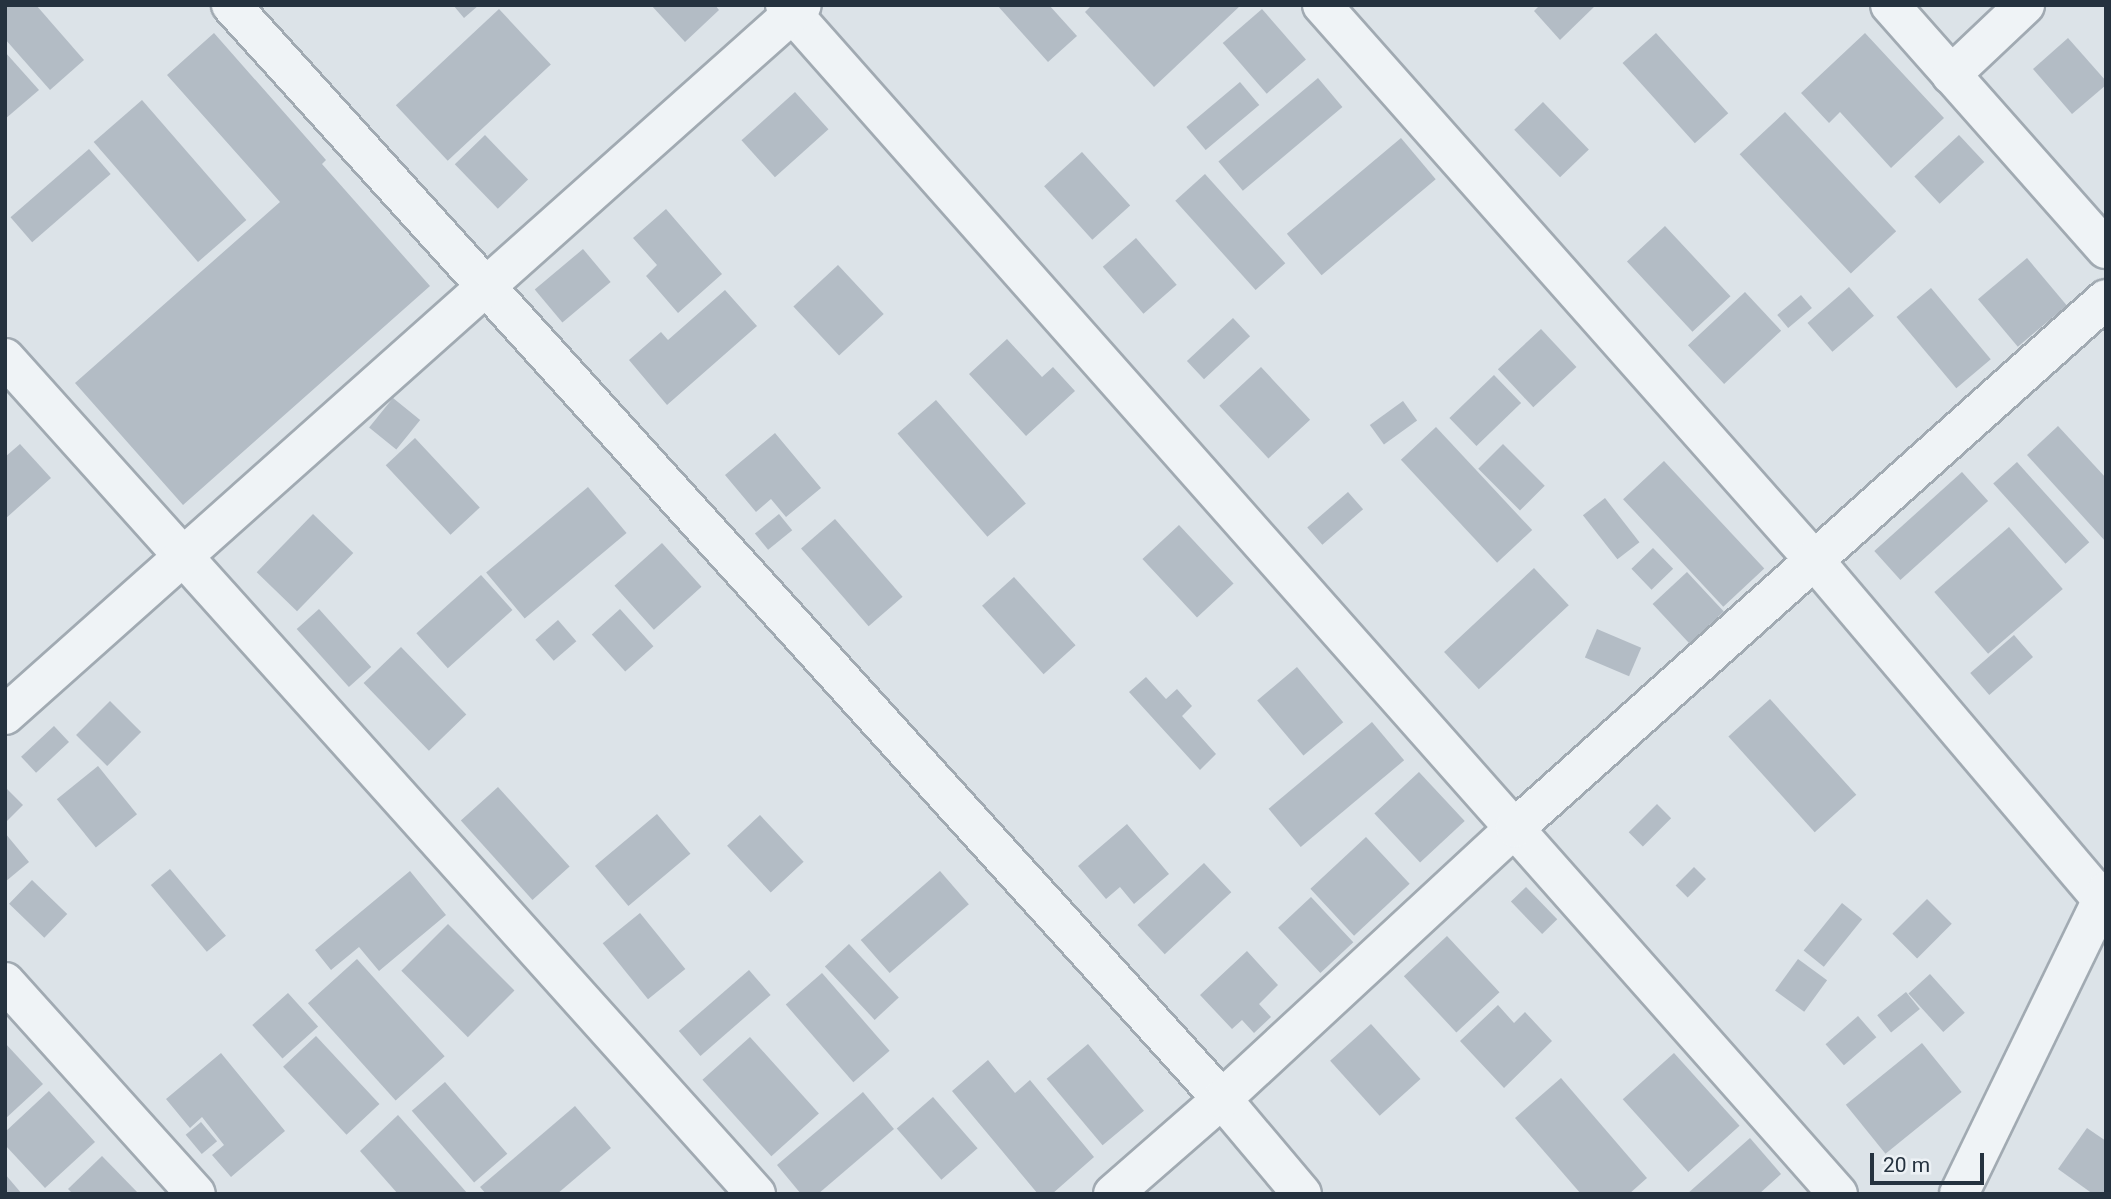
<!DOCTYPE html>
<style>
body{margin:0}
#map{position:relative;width:2111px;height:1199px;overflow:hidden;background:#dce3e8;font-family:Roboto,sans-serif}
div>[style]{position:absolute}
.building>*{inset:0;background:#b3bcc5;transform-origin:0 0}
.roads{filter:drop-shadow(2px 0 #a1aab2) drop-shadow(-2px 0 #a1aab2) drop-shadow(0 2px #a1aab2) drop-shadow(0 -2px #a1aab2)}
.street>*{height:38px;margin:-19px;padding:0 19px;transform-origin:19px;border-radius:19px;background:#eff3f6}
span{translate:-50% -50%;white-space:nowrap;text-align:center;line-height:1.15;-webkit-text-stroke:6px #ecf1f5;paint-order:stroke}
.frame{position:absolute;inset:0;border:7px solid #25323f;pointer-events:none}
.scale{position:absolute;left:1870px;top:1153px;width:114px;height:32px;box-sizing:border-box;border:4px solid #25323f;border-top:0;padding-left:9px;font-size:21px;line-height:24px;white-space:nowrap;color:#25323f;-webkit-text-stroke:5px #ecf1f5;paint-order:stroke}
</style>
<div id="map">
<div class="building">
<i style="clip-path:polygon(5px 5px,36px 5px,84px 60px,50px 90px,5px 39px)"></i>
<i style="clip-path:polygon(453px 5px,479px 5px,464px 18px)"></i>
<i style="clip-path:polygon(651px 5px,715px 5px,719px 10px,685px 42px)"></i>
<i style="clip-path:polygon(997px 5px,1049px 5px,1077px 36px,1048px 62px)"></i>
<i style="clip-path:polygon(1092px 5px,1241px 5px,1154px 87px,1085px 12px)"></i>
<i style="clip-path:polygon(1540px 5px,1596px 5px,1560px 40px,1534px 11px)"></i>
<i style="left:499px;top:9px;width:76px;height:141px;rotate:47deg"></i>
<i style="left:1262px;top:9px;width:67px;height:52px;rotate:49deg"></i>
<i style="clip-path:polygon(214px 33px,326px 160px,322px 164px,430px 286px,183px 505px,75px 383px,280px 202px,167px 75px)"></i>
<i style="left:1656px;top:33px;width:108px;height:45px;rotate:48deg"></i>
<i style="clip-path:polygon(1865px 33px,1944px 118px,1891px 168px,1840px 112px,1829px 123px,1801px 93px)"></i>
<i style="clip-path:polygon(2068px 38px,2106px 81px,2106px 85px,2072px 114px,2033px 69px)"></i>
<i style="clip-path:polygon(5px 52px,39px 90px,5px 119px)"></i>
<i style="left:1318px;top:78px;width:38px;height:130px;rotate:50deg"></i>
<i style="left:1240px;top:82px;width:30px;height:70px;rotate:50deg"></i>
<i style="left:795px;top:92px;width:50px;height:72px;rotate:48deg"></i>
<i style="left:142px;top:100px;width:159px;height:64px;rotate:49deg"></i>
<i style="left:1543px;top:102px;width:66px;height:40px;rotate:46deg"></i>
<i style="left:1785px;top:112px;width:163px;height:62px;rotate:47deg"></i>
<i style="left:485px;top:135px;width:62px;height:42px;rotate:46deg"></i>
<i style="left:1959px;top:135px;width:37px;height:61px;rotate:47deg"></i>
<i style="left:1401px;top:138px;width:54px;height:149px;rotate:50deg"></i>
<i style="left:89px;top:149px;width:33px;height:104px;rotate:49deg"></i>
<i style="left:1082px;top:152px;width:72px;height:51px;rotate:48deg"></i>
<i style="left:1205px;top:174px;width:120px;height:40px;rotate:48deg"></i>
<i style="clip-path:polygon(666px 209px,722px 274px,678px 313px,646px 276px,657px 265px,633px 238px)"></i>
<i style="left:1665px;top:226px;width:96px;height:52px;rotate:47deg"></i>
<i style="left:1136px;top:238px;width:62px;height:44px;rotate:49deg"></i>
<i style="left:583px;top:249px;width:43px;height:63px;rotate:50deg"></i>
<i style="left:2027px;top:258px;width:62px;height:64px;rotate:50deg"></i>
<i style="left:838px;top:265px;width:67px;height:61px;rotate:47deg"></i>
<i style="left:1849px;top:287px;width:38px;height:55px;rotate:49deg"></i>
<i style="left:1931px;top:288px;width:93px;height:45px;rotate:50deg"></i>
<i style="clip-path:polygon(725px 290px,757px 326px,667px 405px,629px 360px,661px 332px,668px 340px)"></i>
<i style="left:1745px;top:292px;width:53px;height:78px;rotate:47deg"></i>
<i style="left:1801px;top:295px;width:17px;height:31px;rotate:50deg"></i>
<i style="left:1233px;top:318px;width:25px;height:63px;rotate:47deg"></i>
<i style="left:1541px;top:329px;width:52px;height:59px;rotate:47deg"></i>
<i style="clip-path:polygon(1007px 339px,1042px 377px,1053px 367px,1075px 391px,1026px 436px,969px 374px)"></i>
<i style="left:1261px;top:367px;width:72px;height:57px;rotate:47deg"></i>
<i style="left:1494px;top:375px;width:39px;height:62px;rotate:46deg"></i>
<i style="left:393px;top:398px;width:35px;height:38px;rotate:39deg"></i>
<i style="left:936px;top:400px;width:137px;height:51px;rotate:49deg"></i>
<i style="left:1403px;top:401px;width:24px;height:41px;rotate:54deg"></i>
<i style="clip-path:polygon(2058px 426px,2106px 478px,2106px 542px,2027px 455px)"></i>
<i style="left:1436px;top:427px;width:141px;height:48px;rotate:47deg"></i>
<i style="clip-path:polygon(775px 433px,821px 488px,786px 517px,771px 499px,756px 512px,725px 475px)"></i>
<i style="left:415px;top:438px;width:95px;height:40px;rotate:47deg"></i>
<i style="clip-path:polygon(20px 444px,51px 478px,5px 519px,5px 457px)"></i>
<i style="left:1503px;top:444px;width:59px;height:35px;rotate:45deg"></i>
<i style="left:1664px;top:461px;width:147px;height:56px;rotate:47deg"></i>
<i style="left:2017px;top:462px;width:108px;height:32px;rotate:48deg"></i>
<i style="left:1962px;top:472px;width:39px;height:118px;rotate:48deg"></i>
<i style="left:588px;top:487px;width:60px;height:133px;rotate:50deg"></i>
<i style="left:1348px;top:492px;width:23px;height:54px;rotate:49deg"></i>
<i style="left:1605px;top:498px;width:56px;height:28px;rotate:52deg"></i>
<i style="left:313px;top:514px;width:56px;height:81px;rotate:44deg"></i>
<i style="left:779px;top:514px;width:21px;height:31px;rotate:51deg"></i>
<i style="left:835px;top:519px;width:103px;height:45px;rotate:49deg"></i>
<i style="left:1179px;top:525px;width:80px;height:50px;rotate:47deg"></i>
<i style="left:2009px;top:527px;width:82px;height:99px;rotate:49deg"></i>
<i style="left:662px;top:543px;width:59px;height:64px;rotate:48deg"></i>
<i style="left:1653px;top:548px;width:29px;height:30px;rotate:46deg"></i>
<i style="left:1534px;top:568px;width:51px;height:123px;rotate:47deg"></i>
<i style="left:1687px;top:572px;width:54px;height:47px;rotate:47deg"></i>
<i style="left:481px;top:575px;width:47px;height:87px;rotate:48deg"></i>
<i style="left:1014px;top:577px;width:92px;height:43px;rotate:48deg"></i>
<i style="left:319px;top:609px;width:78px;height:30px;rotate:48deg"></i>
<i style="left:620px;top:609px;width:50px;height:38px;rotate:48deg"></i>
<i style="left:558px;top:620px;width:28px;height:30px;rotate:49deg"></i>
<i style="left:1597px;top:629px;width:48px;height:31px;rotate:23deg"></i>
<i style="left:2014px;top:635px;width:29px;height:58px;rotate:49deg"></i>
<i style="left:401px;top:647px;width:94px;height:52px;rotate:46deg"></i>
<i style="left:1297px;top:667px;width:72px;height:52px;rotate:50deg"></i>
<i style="clip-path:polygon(1146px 677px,1166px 699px,1177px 689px,1192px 706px,1182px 716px,1216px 754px,1200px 770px,1129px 692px)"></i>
<i style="left:1770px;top:699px;width:129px;height:56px;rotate:48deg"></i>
<i style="left:110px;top:701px;width:44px;height:48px;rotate:45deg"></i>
<i style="left:1372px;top:722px;width:50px;height:135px;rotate:50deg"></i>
<i style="left:54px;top:726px;width:22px;height:45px;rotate:47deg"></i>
<i style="left:98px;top:766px;width:62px;height:53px;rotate:51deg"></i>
<i style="left:1419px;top:772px;width:67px;height:61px;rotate:47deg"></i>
<i style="clip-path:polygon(5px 787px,23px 805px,5px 823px)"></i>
<i style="left:498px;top:787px;width:107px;height:50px;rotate:48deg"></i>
<i style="left:1657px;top:804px;width:20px;height:40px;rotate:45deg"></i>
<i style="left:657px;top:814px;width:52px;height:81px;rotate:50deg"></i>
<i style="left:760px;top:815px;width:64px;height:45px;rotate:47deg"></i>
<i style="clip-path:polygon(1127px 824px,1169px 874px,1134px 904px,1120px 887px,1106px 899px,1078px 866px)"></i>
<i style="clip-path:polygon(5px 833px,29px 862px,5px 882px)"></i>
<i style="left:1366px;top:837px;width:64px;height:76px;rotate:47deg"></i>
<i style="left:1204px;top:863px;width:40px;height:91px;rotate:47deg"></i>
<i style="left:1694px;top:867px;width:17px;height:26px;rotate:45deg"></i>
<i style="left:170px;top:869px;width:87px;height:25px;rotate:50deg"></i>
<i style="clip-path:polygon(410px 871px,446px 915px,379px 971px,359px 947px,331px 970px,315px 950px)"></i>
<i style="left:940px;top:871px;width:44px;height:105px;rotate:49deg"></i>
<i style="left:32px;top:880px;width:49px;height:33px;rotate:44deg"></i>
<i style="left:1526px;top:887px;width:45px;height:21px;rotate:46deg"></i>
<i style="left:1311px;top:897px;width:62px;height:45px;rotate:47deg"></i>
<i style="left:1927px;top:899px;width:35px;height:49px;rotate:45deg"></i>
<i style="left:1842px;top:903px;width:26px;height:61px;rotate:39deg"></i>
<i style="left:640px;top:913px;width:72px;height:48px;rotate:51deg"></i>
<i style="left:448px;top:924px;width:94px;height:66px;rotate:45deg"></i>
<i style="left:1447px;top:936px;width:77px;height:59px;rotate:47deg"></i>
<i style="left:849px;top:944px;width:73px;height:33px;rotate:47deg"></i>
<i style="clip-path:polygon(1247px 951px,1278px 985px,1259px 1004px,1271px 1017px,1254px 1033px,1242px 1020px,1232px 1029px,1200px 995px)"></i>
<i style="left:357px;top:959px;width:131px;height:66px;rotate:48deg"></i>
<i style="left:1798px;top:959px;width:36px;height:39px;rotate:36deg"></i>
<i style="left:749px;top:970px;width:33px;height:93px;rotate:49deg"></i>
<i style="left:822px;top:973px;width:103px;height:48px;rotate:49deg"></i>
<i style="left:1930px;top:974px;width:52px;height:29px;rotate:48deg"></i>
<i style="left:1906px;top:992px;width:22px;height:37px;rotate:51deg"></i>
<i style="left:288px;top:993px;width:45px;height:48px;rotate:48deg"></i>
<i style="clip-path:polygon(1498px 1005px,1514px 1023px,1525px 1012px,1552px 1041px,1504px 1088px,1460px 1041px)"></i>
<i style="left:1858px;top:1016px;width:28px;height:43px;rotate:49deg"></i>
<i style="left:1371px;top:1024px;width:74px;height:55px;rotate:48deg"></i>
<i style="left:316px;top:1036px;width:93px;height:45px;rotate:47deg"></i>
<i style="left:750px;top:1037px;width:103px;height:64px;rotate:48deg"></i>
<i style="clip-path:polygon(5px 1043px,43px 1084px,5px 1119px)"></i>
<i style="left:1922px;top:1043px;width:63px;height:98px;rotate:51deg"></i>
<i style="left:1088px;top:1044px;width:87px;height:54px;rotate:50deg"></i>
<i style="clip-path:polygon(221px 1053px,285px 1131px,231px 1177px,212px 1155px,224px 1145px,202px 1117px,190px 1128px,166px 1099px)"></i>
<i style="left:1674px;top:1053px;width:98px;height:69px;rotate:48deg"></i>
<i style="clip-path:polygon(988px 1060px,1015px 1093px,1030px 1080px,1094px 1157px,1052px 1194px,1038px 1194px,952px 1091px)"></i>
<i style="clip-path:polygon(1561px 1078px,1647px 1178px,1629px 1194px,1581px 1194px,1515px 1118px)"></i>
<i style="left:445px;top:1082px;width:95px;height:44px;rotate:49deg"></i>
<i style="clip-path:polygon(49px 1091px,95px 1142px,45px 1188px,5px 1145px,5px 1132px)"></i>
<i style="clip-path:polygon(863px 1092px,894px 1129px,818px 1194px,801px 1194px,777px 1165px)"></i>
<i style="left:933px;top:1097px;width:68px;height:48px;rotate:49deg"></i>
<i style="clip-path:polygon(575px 1106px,611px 1148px,557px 1194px,486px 1194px,480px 1187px)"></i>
<i style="clip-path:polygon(398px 1115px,468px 1194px,398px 1194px,360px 1151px)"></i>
<i style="left:201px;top:1122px;width:25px;height:20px;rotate:50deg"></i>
<i style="clip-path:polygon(2087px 1128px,2106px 1141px,2106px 1194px,2093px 1194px,2058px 1169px)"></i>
<i style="clip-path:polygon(1750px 1138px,1781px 1174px,1759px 1194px,1687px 1194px)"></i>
<i style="clip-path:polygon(102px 1156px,139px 1194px,73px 1194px,68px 1189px)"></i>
<i style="clip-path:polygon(5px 1174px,22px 1194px,5px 1194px)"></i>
</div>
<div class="roads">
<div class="street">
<i style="left:231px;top:5px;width:1476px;rotate:47.83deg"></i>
<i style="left:1222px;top:1099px;width:124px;rotate:49.9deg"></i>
<i style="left:785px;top:5px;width:1588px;rotate:48.47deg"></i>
<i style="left:1322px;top:5px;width:742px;rotate:48.44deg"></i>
<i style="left:1814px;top:560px;width:446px;rotate:49.7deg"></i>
<i style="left:1890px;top:5px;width:326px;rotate:48.5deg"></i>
<i style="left:1951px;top:75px;width:102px;rotate:-43.4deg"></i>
<i style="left:5px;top:358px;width:1124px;rotate:48.07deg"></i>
<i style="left:5px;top:715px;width:1067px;rotate:-41.7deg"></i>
<i style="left:5px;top:982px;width:285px;rotate:48deg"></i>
<i style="left:1113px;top:1194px;width:145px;rotate:-41.1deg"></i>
<i style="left:1222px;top:1099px;width:399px;rotate:-42.8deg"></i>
<i style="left:1515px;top:828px;width:793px;rotate:-41.83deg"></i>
<i style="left:1959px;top:1194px;width:337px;rotate:-64.1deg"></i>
</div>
</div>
<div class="frame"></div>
<div class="scale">20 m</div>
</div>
